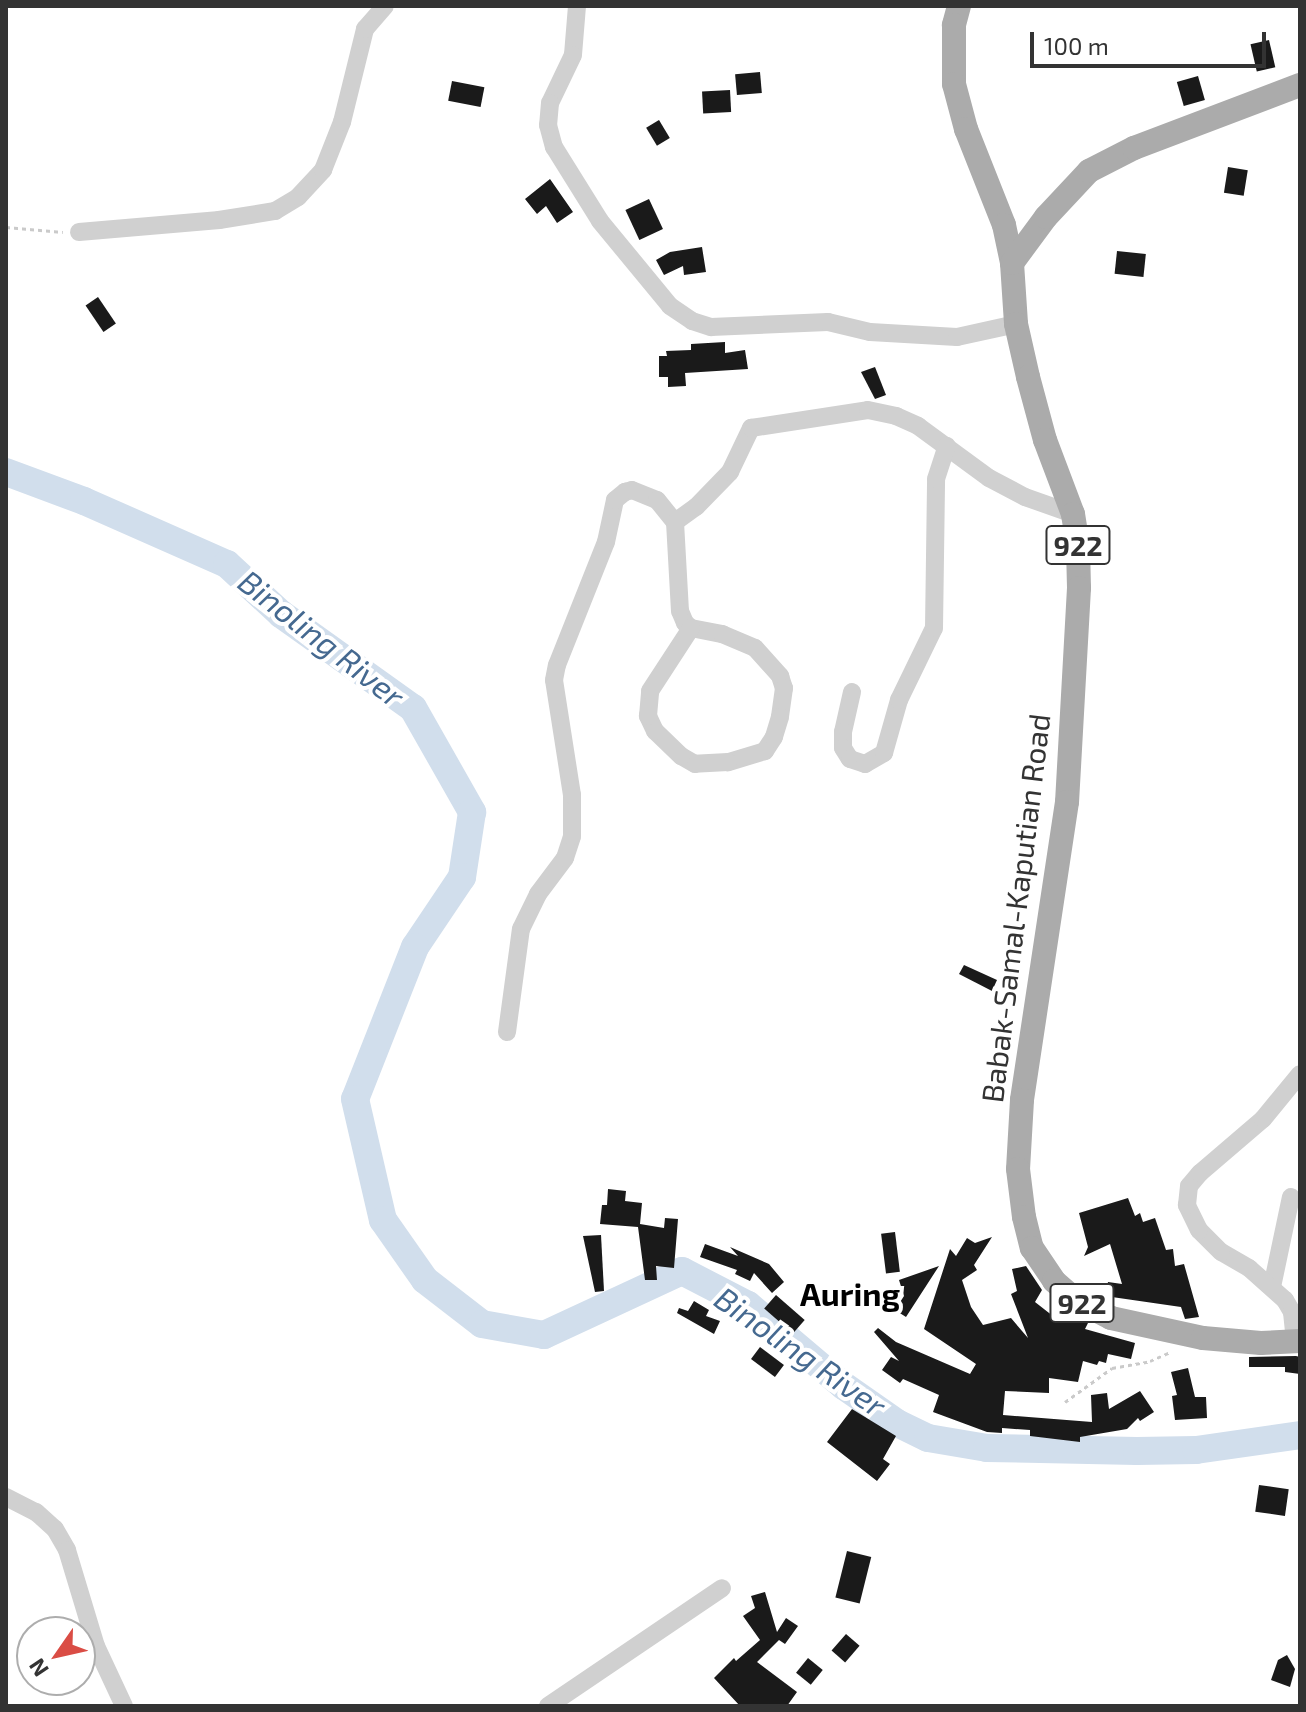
<!DOCTYPE html>
<style>
body{margin:0}
#map{position:relative;width:1306px;height:1712px;overflow:hidden;background:#fff;font-family:"Exo 2",sans-serif}
div>[style]{position:absolute}
.river>*{height:28px;margin:-14px;padding:0 14px;transform-origin:14px;border-radius:14px;background:#d1deec}
.building>*{inset:0;background:#1a1a1a;transform-origin:0 0}
.path>*{height:3px;margin-top:-1.5px;transform-origin:0;background:repeating-linear-gradient(90deg,#cacaca 0 4px,transparent 0 8px)}
.minor>*{height:18px;margin:-9px;padding:0 9px;transform-origin:9px;border-radius:9px;background:#d0d0d0}
.major>*{height:24px;margin:-12px;padding:0 12px;transform-origin:12px;border-radius:12px;background:#ababab}
span{translate:-50% -50%;white-space:nowrap;text-align:center;line-height:1.15;-webkit-text-stroke:8px #fff;paint-order:stroke}
.shield-label span{padding:2px 6px;background:#fff;border:2px solid;border-radius:6px;-webkit-text-stroke-width:0}
.shield-label{font-size:28px;color:#333;font-weight:700}
.street-label{font-size:30px;color:#333}
.water-label{font-size:32px;color:#456990;font-style:italic}
.neighbourhood-label{font-size:32px;color:#000;font-weight:700}
.frame{position:absolute;inset:0;border:8px solid #333;pointer-events:none}
.north{position:absolute;left:16px;top:1616px;width:80px;height:80px;box-sizing:border-box;background:#fff;border:2px solid #adadad;border-radius:50%;rotate:236deg;font-size:22px;font-weight:700;line-height:32px;text-align:center;color:#333}
.north::after{content:'';display:block;margin:auto;width:28px;height:36px;background:#da4d45;clip-path:polygon(50% 0,100% 100%,50% 72%,0 100%)}
.scale{position:absolute;left:1030px;top:32px;width:236px;height:36px;box-sizing:border-box;border:4px solid #333;border-top:0;padding-left:10px;font-size:24px;line-height:28px;white-space:nowrap;color:#333;-webkit-text-stroke:6px #fff;paint-order:stroke}
</style>
<div id="map">
<div class="river">
<i style="left:6px;top:472px;width:83px;rotate:20.4deg"></i>
<i style="left:84px;top:501px;width:156px;rotate:23.8deg"></i>
<i style="left:227px;top:564px;width:74px;rotate:42.8deg"></i>
<i style="left:281px;top:614px;width:162px;rotate:35.5deg"></i>
<i style="left:413px;top:708px;width:120px;rotate:60.4deg"></i>
<i style="left:472px;top:812px;width:66px;rotate:98.7deg"></i>
<i style="left:462px;top:877px;width:84px;rotate:123.9deg"></i>
<i style="left:415px;top:947px;width:163px;rotate:111.5deg"></i>
<i style="left:355px;top:1099px;width:124px;rotate:77deg"></i>
<i style="left:383px;top:1220px;width:73px;rotate:55deg"></i>
<i style="left:425px;top:1280px;width:72px;rotate:37.7deg"></i>
<i style="left:482px;top:1324px;width:63px;rotate:10.1deg"></i>
<i style="left:544px;top:1335px;width:152px;rotate:-24.9deg"></i>
<i style="left:682px;top:1271px;width:74px;rotate:27.3deg"></i>
<i style="left:748px;top:1305px;width:126px;rotate:40.2deg"></i>
<i style="left:844px;top:1386px;width:65px;rotate:34.9deg"></i>
<i style="left:897px;top:1423px;width:34px;rotate:26deg"></i>
<i style="left:928px;top:1438px;width:60px;rotate:9.6deg"></i>
<i style="left:987px;top:1448px;width:150px;rotate:1.1deg"></i>
<i style="left:1137px;top:1451px;width:59px;rotate:-1deg"></i>
<i style="left:1196px;top:1450px;width:105px;rotate:-8.2deg"></i>
</div>
<div class="building">
<i style="left:1269px;top:40px;width:28px;height:19px;rotate:77deg"></i>
<i style="left:760px;top:72px;width:21px;height:25px;rotate:85deg"></i>
<i style="left:1198px;top:76px;width:25px;height:22px;rotate:74deg"></i>
<i style="left:452px;top:81px;width:33px;height:20px;rotate:11deg"></i>
<i style="left:730px;top:90px;width:22px;height:28px;rotate:87deg"></i>
<i style="left:659px;top:120px;width:21px;height:15px;rotate:59deg"></i>
<i style="left:1228px;top:167px;width:20px;height:26px;rotate:9deg"></i>
<i style="clip-path:polygon(550px 179px,573px 212px,557px 223px,546px 206px,537px 214px,525px 199px)"></i>
<i style="left:649px;top:199px;width:33px;height:26px;rotate:65deg"></i>
<i style="clip-path:polygon(702px 247px,706px 272px,684px 275px,683px 266px,664px 275px,656px 260px,670px 252px)"></i>
<i style="left:1117px;top:251px;width:29px;height:23px;rotate:6deg"></i>
<i style="left:98px;top:297px;width:32px;height:15px;rotate:56deg"></i>
<i style="clip-path:polygon(725px 342px,725px 353px,745px 350px,748px 369px,685px 373px,686px 386px,668px 387px,668px 377px,659px 377px,659px 356px,667px 356px,666px 351px,691px 350px,691px 344px)"></i>
<i style="clip-path:polygon(875px 367px,886px 395px,875px 399px,861px 372px)"></i>
<i style="clip-path:polygon(964px 965px,997px 980px,992px 991px,959px 974px)"></i>
<i style="clip-path:polygon(608px 1189px,626px 1191px,625px 1201px,642px 1203px,640px 1224px,664px 1228px,665px 1218px,678px 1219px,674px 1268px,656px 1266px,657px 1280px,645px 1280px,638px 1227px,600px 1224px,602px 1205px,607px 1205px)"></i>
<i style="clip-path:polygon(1128px 1198px,1135px 1216px,1140px 1213px,1143px 1222px,1155px 1218px,1166px 1250px,1173px 1249px,1175px 1266px,1184px 1264px,1199px 1317px,1185px 1319px,1181px 1307px,1105px 1296px,1108px 1282px,1122px 1284px,1110px 1244px,1084px 1256px,1088px 1247px,1079px 1213px)"></i>
<i style="left:895px;top:1232px;width:40px;height:14px;rotate:83deg"></i>
<i style="clip-path:polygon(601px 1235px,604px 1291px,595px 1292px,583px 1236px)"></i>
<i style="clip-path:polygon(992px 1237px,974px 1265px,977px 1270px,962px 1280px,971px 1307px,983px 1325px,1011px 1318px,1028px 1338px,1011px 1294px,1017px 1291px,1012px 1269px,1026px 1266px,1042px 1290px,1035px 1302px,1058px 1320px,1061px 1313px,1088px 1323px,1085px 1329px,1135px 1343px,1131px 1359px,1108px 1354px,1106px 1363px,1099px 1361px,1097px 1365px,1083px 1361px,1078px 1382px,1049px 1378px,1049px 1393px,1005px 1391px,1003px 1415px,1092px 1422px,1091px 1395px,1107px 1393px,1109px 1409px,1140px 1391px,1154px 1412px,1140px 1421px,1138px 1418px,1127px 1429px,1080px 1437px,1080px 1442px,1030px 1436px,1030px 1430px,1002px 1428px,1002px 1433px,987px 1432px,933px 1412px,939px 1395px,903px 1379px,900px 1383px,882px 1370px,891px 1357px,899px 1361px,874px 1332px,878px 1328px,896px 1342px,970px 1374px,976px 1364px,924px 1329px,950px 1249px,956px 1256px,967px 1238px,975px 1243px)"></i>
<i style="clip-path:polygon(705px 1244px,738px 1256px,730px 1247px,769px 1264px,784px 1282px,772px 1293px,754px 1273px,750px 1281px,735px 1274px,737px 1270px,700px 1257px)"></i>
<i style="clip-path:polygon(939px 1266px,906px 1317px,895px 1310px,904px 1296px,899px 1280px)"></i>
<i style="left:776px;top:1295px;width:38px;height:18px;rotate:41deg"></i>
<i style="clip-path:polygon(694px 1301px,709px 1310px,706px 1316px,720px 1321px,714px 1334px,677px 1313px,679px 1308px,688px 1311px)"></i>
<i style="left:760px;top:1347px;width:30px;height:15px;rotate:37deg"></i>
<i style="clip-path:polygon(1296px 1356px,1300px 1357px,1300px 1374px,1285px 1372px,1285px 1367px,1249px 1367px,1249px 1357px)"></i>
<i style="clip-path:polygon(1188px 1368px,1195px 1397px,1206px 1397px,1207px 1418px,1175px 1420px,1172px 1396px,1177px 1395px,1171px 1372px)"></i>
<i style="clip-path:polygon(852px 1409px,896px 1436px,883px 1459px,890px 1464px,877px 1481px,827px 1442px)"></i>
<i style="left:1259px;top:1485px;width:30px;height:27px;rotate:8deg"></i>
<i style="left:847px;top:1551px;width:25px;height:48px;rotate:14deg"></i>
<i style="clip-path:polygon(765px 1592px,777px 1632px,786px 1618px,798px 1626px,785px 1644px,779px 1640px,757px 1662px,797px 1692px,787px 1706px,740px 1706px,714px 1678px,734px 1658px,736px 1661px,760px 1640px,743px 1616px,755px 1608px,751px 1596px)"></i>
<i style="left:846px;top:1634px;width:18px;height:22px;rotate:41deg"></i>
<i style="clip-path:polygon(1287px 1655px,1295px 1669px,1290px 1687px,1271px 1680px,1278px 1660px)"></i>
<i style="left:808px;top:1658px;width:19px;height:19px;rotate:39deg"></i>
</div>
<div class="path">
<i style="left:6px;top:227px;width:57px;rotate:5deg"></i>
<i style="left:1065px;top:1402px;width:58px;rotate:-35.9deg"></i>
<i style="left:1112px;top:1368px;width:39px;rotate:-10deg"></i>
<i style="left:1150px;top:1361px;width:22px;rotate:-24deg"></i>
</div>
<div class="minor">
<i style="left:577px;top:6px;width:49px;rotate:94.7deg"></i>
<i style="left:573px;top:55px;width:53px;rotate:115.6deg"></i>
<i style="left:550px;top:103px;width:22px;rotate:95deg"></i>
<i style="left:548px;top:125px;width:23px;rotate:75deg"></i>
<i style="left:554px;top:147px;width:87px;rotate:58.1deg"></i>
<i style="left:600px;top:221px;width:110px;rotate:50.5deg"></i>
<i style="left:670px;top:306px;width:27px;rotate:34deg"></i>
<i style="left:692px;top:321px;width:20px;rotate:18deg"></i>
<i style="left:711px;top:327px;width:117px;rotate:-2.4deg"></i>
<i style="left:828px;top:322px;width:43px;rotate:13.4deg"></i>
<i style="left:870px;top:332px;width:87px;rotate:3.3deg"></i>
<i style="left:957px;top:337px;width:60px;rotate:-12.4deg"></i>
<i style="left:79px;top:232px;width:141px;rotate:-4.9deg"></i>
<i style="left:219px;top:220px;width:57px;rotate:-9.1deg"></i>
<i style="left:275px;top:211px;width:27px;rotate:-31deg"></i>
<i style="left:298px;top:197px;width:37px;rotate:-47deg"></i>
<i style="left:323px;top:170px;width:52px;rotate:-68.4deg"></i>
<i style="left:342px;top:122px;width:96px;rotate:-76.1deg"></i>
<i style="left:365px;top:29px;width:30px;rotate:-49deg"></i>
<i style="left:675px;top:522px;width:26px;rotate:-36deg"></i>
<i style="left:696px;top:507px;width:49px;rotate:-45.8deg"></i>
<i style="left:730px;top:472px;width:49px;rotate:-64.5deg"></i>
<i style="left:751px;top:428px;width:118px;rotate:-8.7deg"></i>
<i style="left:868px;top:410px;width:29px;rotate:12deg"></i>
<i style="left:896px;top:416px;width:24px;rotate:24deg"></i>
<i style="left:918px;top:426px;width:88px;rotate:36.2deg"></i>
<i style="left:989px;top:478px;width:41px;rotate:27.8deg"></i>
<i style="left:1025px;top:497px;width:51px;rotate:19.5deg"></i>
<i style="left:852px;top:692px;width:41px;rotate:102.7deg"></i>
<i style="left:843px;top:732px;width:16px;rotate:90deg"></i>
<i style="left:843px;top:748px;width:13px;rotate:58deg"></i>
<i style="left:850px;top:759px;width:16px;rotate:18deg"></i>
<i style="left:865px;top:764px;width:22px;rotate:-30deg"></i>
<i style="left:884px;top:753px;width:55px;rotate:-74.2deg"></i>
<i style="left:899px;top:700px;width:80px;rotate:-64.1deg"></i>
<i style="left:934px;top:628px;width:149px;rotate:-89.2deg"></i>
<i style="left:936px;top:479px;width:35px;rotate:-72deg"></i>
<i style="left:507px;top:1032px;width:104px;rotate:-82.3deg"></i>
<i style="left:521px;top:929px;width:39px;rotate:-64deg"></i>
<i style="left:538px;top:894px;width:45px;rotate:-53.1deg"></i>
<i style="left:565px;top:858px;width:23px;rotate:-72deg"></i>
<i style="left:572px;top:836px;width:41px;rotate:-90deg"></i>
<i style="left:572px;top:795px;width:116px;rotate:-98.9deg"></i>
<i style="left:554px;top:680px;width:15px;rotate:-79deg"></i>
<i style="left:557px;top:665px;width:132px;rotate:-68.3deg"></i>
<i style="left:606px;top:542px;width:43px;rotate:-77.9deg"></i>
<i style="left:615px;top:500px;width:13px;rotate:-39deg"></i>
<i style="left:625px;top:492px;width:7px;rotate:-16deg"></i>
<i style="left:632px;top:490px;width:27px;rotate:22deg"></i>
<i style="left:657px;top:500px;width:28px;rotate:51deg"></i>
<i style="left:675px;top:522px;width:89px;rotate:86.8deg"></i>
<i style="left:680px;top:611px;width:13px;rotate:67deg"></i>
<i style="left:685px;top:623px;width:8px;rotate:40deg"></i>
<i style="left:691px;top:628px;width:32px;rotate:11deg"></i>
<i style="left:722px;top:634px;width:36px;rotate:23deg"></i>
<i style="left:755px;top:648px;width:38px;rotate:48deg"></i>
<i style="left:780px;top:676px;width:13px;rotate:72deg"></i>
<i style="left:784px;top:688px;width:29px;rotate:98deg"></i>
<i style="left:780px;top:717px;width:21px;rotate:107deg"></i>
<i style="left:774px;top:737px;width:17px;rotate:123deg"></i>
<i style="left:765px;top:751px;width:39px;rotate:163deg"></i>
<i style="left:728px;top:762px;width:33px;rotate:177deg"></i>
<i style="left:695px;top:764px;width:16px;rotate:-150deg"></i>
<i style="left:681px;top:756px;width:36px;rotate:-136deg"></i>
<i style="left:655px;top:731px;width:17px;rotate:-115deg"></i>
<i style="left:648px;top:716px;width:25px;rotate:-85deg"></i>
<i style="left:650px;top:691px;width:75px;rotate:-56.9deg"></i>
<i style="left:1272px;top:1287px;width:92px;rotate:-78.1deg"></i>
<i style="left:1295px;top:1341px;width:29px;rotate:-96deg"></i>
<i style="left:1292px;top:1312px;width:14px;rotate:-120deg"></i>
<i style="left:1285px;top:1300px;width:48px;rotate:-138.4deg"></i>
<i style="left:1249px;top:1268px;width:32px;rotate:-150deg"></i>
<i style="left:1221px;top:1252px;width:31px;rotate:-135deg"></i>
<i style="left:1199px;top:1230px;width:28px;rotate:-116deg"></i>
<i style="left:1187px;top:1205px;width:19px;rotate:-84deg"></i>
<i style="left:1189px;top:1186px;width:17px;rotate:-50deg"></i>
<i style="left:1200px;top:1173px;width:83px;rotate:-40.6deg"></i>
<i style="left:1263px;top:1119px;width:58px;rotate:-50.6deg"></i>
<i style="left:6px;top:1497px;width:34px;rotate:27deg"></i>
<i style="left:36px;top:1512px;width:25px;rotate:42deg"></i>
<i style="left:55px;top:1529px;width:24px;rotate:60deg"></i>
<i style="left:67px;top:1550px;width:100px;rotate:73.2deg"></i>
<i style="left:96px;top:1646px;width:66px;rotate:65deg"></i>
<i style="left:548px;top:1706px;width:210px;rotate:-34.1deg"></i>
</div>
<div class="major">
<i style="left:959px;top:6px;width:20px;rotate:105deg"></i>
<i style="left:954px;top:25px;width:59px;rotate:90deg"></i>
<i style="left:954px;top:84px;width:47px;rotate:75.1deg"></i>
<i style="left:966px;top:129px;width:103px;rotate:68.4deg"></i>
<i style="left:1004px;top:225px;width:39px;rotate:78deg"></i>
<i style="left:1012px;top:263px;width:61px;rotate:86.2deg"></i>
<i style="left:1016px;top:324px;width:54px;rotate:77.2deg"></i>
<i style="left:1028px;top:377px;width:65px;rotate:74.9deg"></i>
<i style="left:1045px;top:440px;width:79px;rotate:69.3deg"></i>
<i style="left:1073px;top:514px;width:33px;rotate:81deg"></i>
<i style="left:1078px;top:547px;width:41px;rotate:88.6deg"></i>
<i style="left:1079px;top:588px;width:214px;rotate:93.2deg"></i>
<i style="left:1067px;top:802px;width:301px;rotate:98.6deg"></i>
<i style="left:1022px;top:1100px;width:69px;rotate:93.3deg"></i>
<i style="left:1018px;top:1169px;width:48px;rotate:82.9deg"></i>
<i style="left:1024px;top:1217px;width:32px;rotate:76deg"></i>
<i style="left:1032px;top:1248px;width:40px;rotate:56deg"></i>
<i style="left:1054px;top:1281px;width:29px;rotate:41deg"></i>
<i style="left:1076px;top:1300px;width:39px;rotate:27deg"></i>
<i style="left:1111px;top:1318px;width:94px;rotate:12.3deg"></i>
<i style="left:1203px;top:1338px;width:58px;rotate:4.9deg"></i>
<i style="left:1261px;top:1343px;width:39px;rotate:-3deg"></i>
<i style="left:1012px;top:263px;width:57px;rotate:-53.5deg"></i>
<i style="left:1046px;top:217px;width:63px;rotate:-46.9deg"></i>
<i style="left:1089px;top:171px;width:51px;rotate:-27.1deg"></i>
<i style="left:1134px;top:148px;width:178px;rotate:-20.8deg"></i>
</div>
<div class="shield-label">
<span style="left:1078px;top:545px">922</span>
<span style="left:1082px;top:1303px">922</span>
</div>
<div class="street-label">
<span style="left:1015px;top:908px;rotate:-83deg">Babak-Samal-Kaputian Road</span>
</div>
<div class="water-label">
<span style="left:322px;top:638px;rotate:38deg">Binoling River</span>
<span style="left:801px;top:1351px;rotate:35deg">Binoling River</span>
</div>
<div class="neighbourhood-label">
<span style="left:850px;top:1293px">Auring</span>
</div>
<div class="frame"></div>
<div class="north">N</div>
<div class="scale">100 m</div>
</div>
